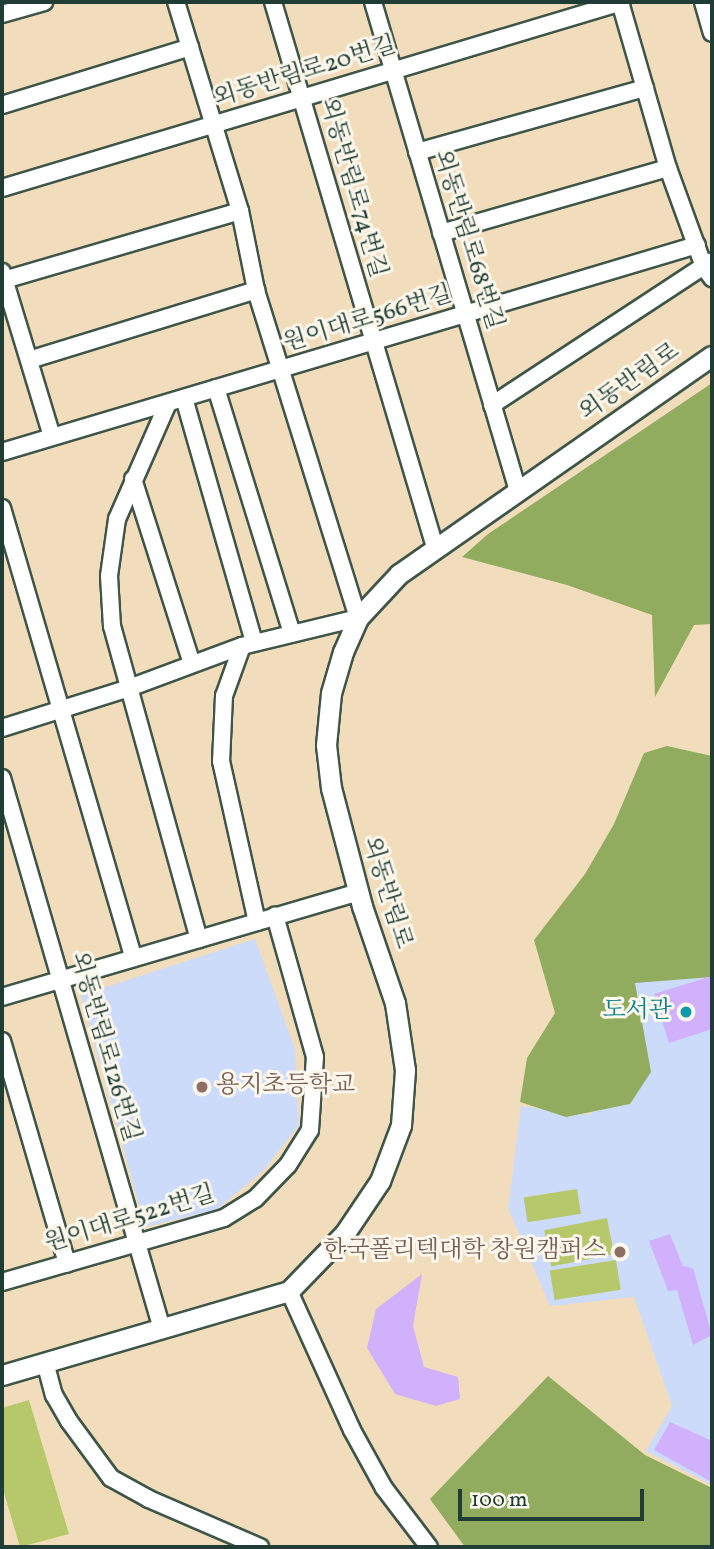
<!DOCTYPE html>
<meta charset="utf-8">
<style>
body{margin:0}
#map{position:relative;width:714px;height:1549px;overflow:hidden;background:#f1ddbc;font-family:Vollkorn,"Noto Serif KR",serif}
div>[style]{position:absolute}
.built>*{inset:0;background:#ccdbfa}
.green>*{inset:0;background:#b7c86a;transform-origin:0 0}
.forest>*{inset:0;background:#91ac5e}
.building>*{inset:0;background:#d1b1fc}
.roads{filter:drop-shadow(2px 0 #3e5548) drop-shadow(-2px 0 #3e5548) drop-shadow(0 2px #3e5548) drop-shadow(0 -2px #3e5548)}
.minor>*{height:16px;margin:-8px;padding:0 8px;transform-origin:8px;border-radius:8px;background:#fff}
.major>*{height:19px;margin:-9.5px;padding:0 9.5px;transform-origin:9.5px;border-radius:9.5px;background:#fff}
.dots>*{width:19px;height:19px;translate:-50% -50%;box-sizing:border-box;border:4px solid #fbf7ec;border-radius:50%}
span{translate:-50% -50%;white-space:nowrap;text-align:center;line-height:1.15;-webkit-text-stroke:6px #fbf7ec;paint-order:stroke}
.street-label{font-size:24px;color:#1f3d34}
.culture-label{font-size:24px;color:#0d838f}
.right{translate:-100% -50%;text-align:right}
.education-label{font-size:24px;color:#785e54}
.left{translate:0 -50%;text-align:left}
.frame{position:absolute;inset:0;border:4px solid #1f3d34;pointer-events:none}
.scale{position:absolute;left:458px;top:1489px;width:186px;height:32px;box-sizing:border-box;border:4px solid #1f3d34;border-top:0;padding-left:9px;font-size:21px;line-height:24px;white-space:nowrap;color:#1f3d34;-webkit-text-stroke:5px #fbf7ec;paint-order:stroke}
</style>
<div id="map">
<div class="built">
<i style="clip-path:polygon(255px 939px,295px 1049px,299px 1125px,264px 1170px,216px 1210px,145px 1227px,81px 995px)"></i>
<i style="clip-path:polygon(712px 966px,712px 1485px,646px 1451px,672px 1406px,634px 1297px,550px 1306px,508px 1208px,521px 1106px,588px 1115px,637px 1085px,627px 971px)"></i>
</div>
<div class="green">
<i style="left:577px;top:1189px;width:25px;height:54px;rotate:81deg"></i>
<i style="left:607px;top:1218px;width:37px;height:64px;rotate:79deg"></i>
<i style="left:616px;top:1260px;width:30px;height:67px;rotate:81deg"></i>
<i style="clip-path:polygon(29px 1400px,69px 1534px,20px 1547px,2px 1486px,2px 1408px)"></i>
</div>
<div class="forest">
<i style="clip-path:polygon(712px 383px,712px 624px,694px 625px,655px 697px,652px 615px,567px 585px,462px 557px,488px 534px)"></i>
<i style="clip-path:polygon(667px 746px,712px 756px,712px 977px,635px 983px,651px 1072px,630px 1104px,566px 1117px,520px 1102px,527px 1058px,555px 1013px,534px 940px,585px 874px,614px 824px,644px 753px)"></i>
<i style="clip-path:polygon(548px 1376px,645px 1455px,712px 1488px,712px 1547px,465px 1547px,430px 1499px)"></i>
</div>
<div class="building">
<i style="clip-path:polygon(712px 976px,712px 1029px,669px 1043px,654px 994px)"></i>
<i style="clip-path:polygon(670px 1234px,683px 1266px,693px 1268px,712px 1335px,693px 1345px,677px 1290px,668px 1291px,649px 1241px)"></i>
<i style="clip-path:polygon(422px 1274px,413px 1326px,424px 1367px,458px 1377px,460px 1399px,436px 1406px,395px 1394px,367px 1348px,376px 1309px)"></i>
<i style="clip-path:polygon(670px 1422px,712px 1441px,712px 1482px,654px 1450px)"></i>
</div>
<div class="roads">
<div class="minor">
<i style="left:273px;top:2px;width:569px;rotate:73.45deg"></i>
<i style="left:373px;top:2px;width:510px;rotate:73.48deg"></i>
<i style="left:620px;top:2px;width:173px;rotate:73.9deg"></i>
<i style="left:668px;top:168px;width:105px;rotate:70deg"></i>
<i style="left:704px;top:267px;width:14px;rotate:54deg"></i>
<i style="left:703px;top:2px;width:32px;rotate:74deg"></i>
<i style="left:2px;top:14px;width:44px;rotate:-15.9deg"></i>
<i style="left:2px;top:105px;width:197px;rotate:-17.1deg"></i>
<i style="left:417px;top:152px;width:237px;rotate:-15.7deg"></i>
<i style="left:2px;top:188px;width:647px;rotate:-16.7deg"></i>
<i style="left:441px;top:233px;width:236px;rotate:-16deg"></i>
<i style="left:2px;top:272px;width:172px;rotate:73.1deg"></i>
<i style="left:4px;top:280px;width:246px;rotate:-16.3deg"></i>
<i style="left:29px;top:360px;width:238px;rotate:-17.1deg"></i>
<i style="left:216px;top:388px;width:257px;rotate:72.8deg"></i>
<i style="left:184px;top:398px;width:254px;rotate:74deg"></i>
<i style="left:168px;top:403px;width:127px;rotate:113.7deg"></i>
<i style="left:117px;top:519px;width:58px;rotate:98deg"></i>
<i style="left:109px;top:576px;width:50px;rotate:86.6deg"></i>
<i style="left:112px;top:626px;width:325px;rotate:74.5deg"></i>
<i style="left:492px;top:405px;width:261px;rotate:-33.3deg"></i>
<i style="left:2px;top:452px;width:725px;rotate:-16.59deg"></i>
<i style="left:133px;top:479px;width:194px;rotate:72.3deg"></i>
<i style="left:2px;top:508px;width:469px;rotate:73.7deg"></i>
<i style="left:242px;top:646px;width:53px;rotate:109.8deg"></i>
<i style="left:224px;top:696px;width:65px;rotate:92.6deg"></i>
<i style="left:221px;top:761px;width:165px;rotate:77.4deg"></i>
<i style="left:2px;top:728px;width:133px;rotate:-17.5deg"></i>
<i style="left:129px;top:688px;width:121px;rotate:-20.4deg"></i>
<i style="left:242px;top:646px;width:119px;rotate:-13.6deg"></i>
<i style="left:358px;top:618px;width:343px;rotate:-107.3deg"></i>
<i style="left:256px;top:290px;width:81px;rotate:-101.4deg"></i>
<i style="left:240px;top:211px;width:219px;rotate:-107deg"></i>
<i style="left:2px;top:778px;width:574px;rotate:73.81deg"></i>
<i style="left:2px;top:997px;width:372px;rotate:-16.4deg"></i>
<i style="left:2px;top:1041px;width:232px;rotate:73.7deg"></i>
<i style="left:2px;top:1282px;width:231px;rotate:-16.1deg"></i>
<i style="left:224px;top:1218px;width:36px;rotate:-32deg"></i>
<i style="left:255px;top:1199px;width:47px;rotate:-45.9deg"></i>
<i style="left:288px;top:1165px;width:41px;rotate:-57.8deg"></i>
<i style="left:310px;top:1130px;width:73px;rotate:-86.1deg"></i>
<i style="left:315px;top:1057px;width:147px;rotate:-105.8deg"></i>
<i style="left:289px;top:1291px;width:153px;rotate:65.6deg"></i>
<i style="left:352px;top:1430px;width:66px;rotate:61.1deg"></i>
<i style="left:384px;top:1488px;width:74px;rotate:52.7deg"></i>
<i style="left:45px;top:1362px;width:34px;rotate:75deg"></i>
<i style="left:54px;top:1395px;width:30px;rotate:60deg"></i>
<i style="left:69px;top:1421px;width:71px;rotate:53.6deg"></i>
<i style="left:111px;top:1478px;width:43px;rotate:28.9deg"></i>
<i style="left:149px;top:1499px;width:121px;rotate:23.4deg"></i>
</div>
<div class="major">
<i style="left:2px;top:1375px;width:299px;rotate:-16.3deg"></i>
<i style="left:289px;top:1291px;width:81px;rotate:-46deg"></i>
<i style="left:345px;top:1233px;width:63px;rotate:-56.1deg"></i>
<i style="left:380px;top:1181px;width:60px;rotate:-69.4deg"></i>
<i style="left:401px;top:1125px;width:55px;rotate:-85.8deg"></i>
<i style="left:405px;top:1070px;width:68px;rotate:-98.5deg"></i>
<i style="left:395px;top:1003px;width:102px;rotate:-108.8deg"></i>
<i style="left:362px;top:906px;width:122px;rotate:-104.7deg"></i>
<i style="left:331px;top:788px;width:43px;rotate:-96.6deg"></i>
<i style="left:326px;top:745px;width:52px;rotate:-84.5deg"></i>
<i style="left:331px;top:693px;width:43px;rotate:-73.7deg"></i>
<i style="left:343px;top:652px;width:37px;rotate:-66deg"></i>
<i style="left:358px;top:618px;width:60px;rotate:-47deg"></i>
<i style="left:399px;top:574px;width:381px;rotate:-34.9deg"></i>
</div>
</div>
<div class="dots">
<i style="left:686px;top:1012px;background:#0f9aa8"></i>
<i style="left:202px;top:1087px;background:#8d6e63"></i>
<i style="left:620px;top:1252px;background:#8d6e63"></i>
</div>
<div class="street-label">
<span style="left:305px;top:73px;rotate:-17deg">외동반림로20번길</span>
<span style="left:352px;top:188px;rotate:74deg">외동반림로74번길</span>
<span style="left:467px;top:240px;rotate:73deg">외동반림로68번길</span>
<span style="left:368px;top:320px;rotate:-17deg">원이대로566번길</span>
<span style="left:630px;top:383px;rotate:-35deg">외동반림로</span>
<span style="left:386px;top:893px;rotate:73deg">외동반림로</span>
<span style="left:104px;top:1047px;rotate:74deg">외동반림로126번길</span>
<span style="left:130px;top:1220px;rotate:-17deg">원이대로522번길</span>
</div>
<div class="culture-label">
<span class="right" style="left:672px;top:1012px">도서관</span>
</div>
<div class="education-label">
<span class="left" style="left:216px;top:1087px">용지초등학교</span>
<span class="right" style="left:606px;top:1252px">한국폴리텍대학 창원캠퍼스</span>
</div>
<div class="frame"></div>
<div class="scale">100 m</div>
</div>
